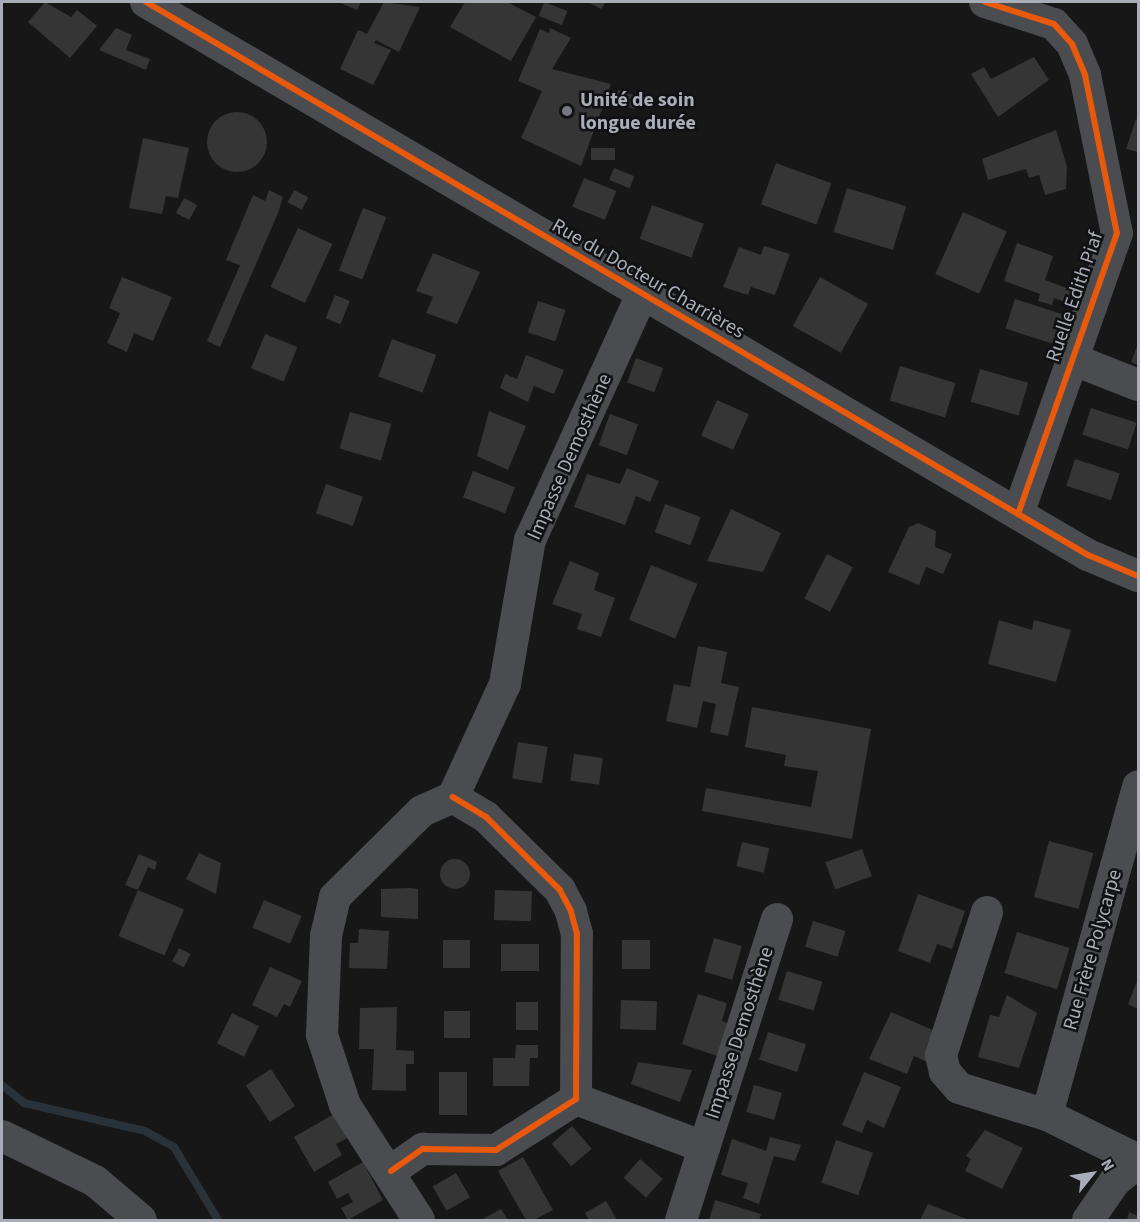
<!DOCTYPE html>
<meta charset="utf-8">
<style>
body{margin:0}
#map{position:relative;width:1140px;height:1222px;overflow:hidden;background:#171717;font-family:"Source Sans 3",sans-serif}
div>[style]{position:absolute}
.stream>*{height:8px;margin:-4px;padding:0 4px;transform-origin:4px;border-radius:4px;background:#2a3239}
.building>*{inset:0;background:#353536;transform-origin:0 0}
.round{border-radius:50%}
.minor>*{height:32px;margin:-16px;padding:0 16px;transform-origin:16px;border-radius:16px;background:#4b4c50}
.cycleway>*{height:6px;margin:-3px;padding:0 3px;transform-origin:3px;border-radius:3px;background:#e8590c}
.dots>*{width:16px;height:16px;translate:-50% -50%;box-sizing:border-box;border:3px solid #111113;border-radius:50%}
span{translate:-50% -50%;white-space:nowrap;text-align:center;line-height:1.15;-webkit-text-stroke:5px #111113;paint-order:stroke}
.poi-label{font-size:20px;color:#a8adb8;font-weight:700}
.left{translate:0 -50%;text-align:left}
.street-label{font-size:20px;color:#a8adb8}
.frame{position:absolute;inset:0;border:3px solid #a8adb8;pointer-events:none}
.north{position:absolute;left:1062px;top:1144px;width:60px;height:60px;-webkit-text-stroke:4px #111113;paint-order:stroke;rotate:60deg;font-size:16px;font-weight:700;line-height:24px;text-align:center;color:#a8adb8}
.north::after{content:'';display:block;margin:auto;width:21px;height:27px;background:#a8adb8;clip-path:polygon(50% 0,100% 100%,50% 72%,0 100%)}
</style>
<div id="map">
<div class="stream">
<i style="left:2px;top:1085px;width:28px;rotate:39deg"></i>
<i style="left:24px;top:1103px;width:124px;rotate:13deg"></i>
<i style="left:145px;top:1131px;width:33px;rotate:29deg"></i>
<i style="left:174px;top:1147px;width:85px;rotate:58.9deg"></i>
</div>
<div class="building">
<i style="clip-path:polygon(45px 2px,71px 17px,77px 10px,97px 26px,70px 58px,28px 22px)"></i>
<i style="clip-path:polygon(338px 2px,361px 2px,357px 10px)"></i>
<i style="clip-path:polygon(384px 2px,420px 7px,399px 52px,376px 40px,374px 43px,391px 50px,373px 85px,340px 69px,358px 30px,367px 34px)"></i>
<i style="clip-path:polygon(465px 2px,507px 2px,536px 17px,511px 61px,450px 27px)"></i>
<i style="left:544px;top:2px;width:25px;height:15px;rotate:21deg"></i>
<i style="clip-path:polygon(588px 2px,606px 2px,601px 9px)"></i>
<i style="clip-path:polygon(116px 28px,132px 35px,126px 50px,150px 59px,146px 70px,99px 50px)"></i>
<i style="clip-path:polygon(550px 28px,571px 38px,552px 69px,611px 84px,581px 166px,521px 138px,542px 91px,518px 81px,540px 29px,549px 33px)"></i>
<i style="clip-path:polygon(1034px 57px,1049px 80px,998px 117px,971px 74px,984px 67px,991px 79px)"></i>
<i style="left:618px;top:90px;width:22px;height:13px;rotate:18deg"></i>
<i class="round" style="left:207px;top:112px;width:60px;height:60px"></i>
<i style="clip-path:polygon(1136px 119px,1138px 120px,1138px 152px,1126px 149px)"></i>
<i style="clip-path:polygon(1056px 130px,1067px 167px,1066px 189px,1045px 195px,1039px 175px,1029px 178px,1026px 169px,988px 180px,982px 159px)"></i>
<i style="clip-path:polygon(143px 138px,189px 148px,178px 198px,166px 196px,162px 214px,129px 208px)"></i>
<i style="left:615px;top:148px;width:12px;height:24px;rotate:90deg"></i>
<i style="left:776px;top:163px;width:59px;height:44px;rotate:20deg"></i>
<i style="left:614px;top:168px;width:22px;height:13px;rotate:22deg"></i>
<i style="left:584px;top:178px;width:35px;height:31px;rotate:22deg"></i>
<i style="left:847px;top:188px;width:62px;height:46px;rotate:17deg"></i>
<i style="clip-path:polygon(269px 190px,283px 197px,278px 213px,220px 347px,207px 341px,240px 265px,226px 260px,253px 195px,265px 201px)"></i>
<i style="left:294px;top:190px;width:16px;height:14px;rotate:27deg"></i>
<i style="left:184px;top:198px;width:15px;height:17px;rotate:28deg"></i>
<i style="left:652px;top:205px;width:55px;height:36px;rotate:20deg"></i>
<i style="left:363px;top:208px;width:25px;height:67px;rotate:21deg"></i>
<i style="left:963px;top:212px;width:48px;height:68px;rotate:24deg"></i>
<i style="left:298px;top:228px;width:38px;height:65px;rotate:25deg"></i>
<i style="clip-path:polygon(1017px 243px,1053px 256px,1045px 280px,1074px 291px,1070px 304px,1054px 298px,1052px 305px,1038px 301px,1040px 294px,1004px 281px)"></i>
<i style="clip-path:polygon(764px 246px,790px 254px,775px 295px,751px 287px,748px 295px,723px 287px,739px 247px,761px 255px)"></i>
<i style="clip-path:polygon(433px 253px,480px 272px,457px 324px,426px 313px,433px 297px,416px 291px)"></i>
<i style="clip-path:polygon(122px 277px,172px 297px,153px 341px,134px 333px,127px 352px,107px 343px,120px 313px,109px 308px)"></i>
<i style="left:820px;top:277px;width:55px;height:56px;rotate:29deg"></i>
<i style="left:335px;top:295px;width:16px;height:25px;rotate:22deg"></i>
<i style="left:1015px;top:299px;width:52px;height:31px;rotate:18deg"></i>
<i style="left:538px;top:301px;width:29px;height:33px;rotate:18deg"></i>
<i style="left:265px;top:334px;width:35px;height:37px;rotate:22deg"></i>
<i style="left:392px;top:339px;width:47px;height:40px;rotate:20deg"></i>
<i style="clip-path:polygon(1138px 344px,1138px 365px,1131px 362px)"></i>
<i style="clip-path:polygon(526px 355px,564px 370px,554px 394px,534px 386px,528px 402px,500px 388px,505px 374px,517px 379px)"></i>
<i style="left:636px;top:358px;width:29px;height:26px;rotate:20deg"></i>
<i style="left:900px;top:366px;width:58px;height:36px;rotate:17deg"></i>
<i style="left:980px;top:369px;width:50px;height:34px;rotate:16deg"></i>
<i style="left:717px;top:400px;width:35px;height:39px;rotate:24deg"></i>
<i style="left:1091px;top:408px;width:48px;height:28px;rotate:18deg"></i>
<i style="clip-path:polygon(489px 411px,526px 426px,508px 470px,477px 456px)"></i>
<i style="left:350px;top:412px;width:43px;height:38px;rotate:16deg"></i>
<i style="left:610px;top:414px;width:30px;height:33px;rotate:20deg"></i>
<i style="left:1075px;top:459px;width:47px;height:28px;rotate:18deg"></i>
<i style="clip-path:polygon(627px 468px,659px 481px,650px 502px,636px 496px,625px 525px,574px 507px,587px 474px,620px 484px)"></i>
<i style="left:473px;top:471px;width:45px;height:28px;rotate:21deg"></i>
<i style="left:326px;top:484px;width:39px;height:31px;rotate:19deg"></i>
<i style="left:665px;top:504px;width:38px;height:30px;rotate:20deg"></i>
<i style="clip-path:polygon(731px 509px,781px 533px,763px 572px,707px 561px)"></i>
<i style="clip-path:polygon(918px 523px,936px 531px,935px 547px,952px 554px,943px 574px,926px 567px,919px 585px,888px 572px,909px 527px)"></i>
<i style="left:827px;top:554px;width:29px;height:50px;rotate:27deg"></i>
<i style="clip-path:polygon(570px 561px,599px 573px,594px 590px,615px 598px,601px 637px,577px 629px,582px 614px,552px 604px)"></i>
<i style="left:651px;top:565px;width:50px;height:59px;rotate:22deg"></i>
<i style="clip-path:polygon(999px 620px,1032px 630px,1034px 620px,1071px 630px,1056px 682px,988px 664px)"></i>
<i style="clip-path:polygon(698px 646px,727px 652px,721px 683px,739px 687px,728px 736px,710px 732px,716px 704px,703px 701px,697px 728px,666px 721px,674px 684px,690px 687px)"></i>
<i style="clip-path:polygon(752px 707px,871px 729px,852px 839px,702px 811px,706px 788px,811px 807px,818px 771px,784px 766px,786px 755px,745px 747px)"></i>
<i style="left:518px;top:742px;width:30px;height:37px;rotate:9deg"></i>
<i style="left:574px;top:754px;width:29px;height:27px;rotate:8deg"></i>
<i style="left:1049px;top:841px;width:46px;height:58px;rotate:15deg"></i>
<i style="left:742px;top:842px;width:28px;height:25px;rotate:13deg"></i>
<i style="left:862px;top:849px;width:29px;height:39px;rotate:70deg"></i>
<i style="clip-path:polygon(199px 853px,221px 863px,216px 894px,186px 879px)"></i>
<i style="clip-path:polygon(139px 854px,157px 862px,155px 870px,148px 867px,138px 890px,125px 885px)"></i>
<i class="round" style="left:440px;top:859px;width:30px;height:30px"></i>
<i style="clip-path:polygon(410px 888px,418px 889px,418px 919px,381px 917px,381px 889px)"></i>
<i style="left:138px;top:890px;width:50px;height:50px;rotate:23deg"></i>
<i style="left:495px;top:890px;width:37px;height:30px;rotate:2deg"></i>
<i style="clip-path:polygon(918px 894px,965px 911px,952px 949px,937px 944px,930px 963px,898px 951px)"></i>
<i style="left:264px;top:900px;width:41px;height:30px;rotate:23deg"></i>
<i style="left:813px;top:921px;width:34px;height:27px;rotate:17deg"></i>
<i style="clip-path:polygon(359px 929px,389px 931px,387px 969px,349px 968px,350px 943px,358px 943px)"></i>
<i style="left:1017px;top:932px;width:55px;height:43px;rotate:17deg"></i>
<i style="left:714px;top:938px;width:29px;height:35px;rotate:16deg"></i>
<i style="left:443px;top:940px;width:27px;height:28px"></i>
<i style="left:622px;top:940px;width:28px;height:29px"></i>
<i style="left:501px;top:944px;width:38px;height:27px"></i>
<i style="left:179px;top:948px;width:13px;height:15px;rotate:27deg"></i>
<i style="clip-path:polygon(270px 967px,302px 981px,290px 1007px,284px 1004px,277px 1017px,252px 1005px)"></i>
<i style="left:787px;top:971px;width:37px;height:30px;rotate:17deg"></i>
<i style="clip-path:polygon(1138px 979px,1138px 1009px,1128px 1004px)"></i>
<i style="clip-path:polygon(698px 994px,727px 1003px,722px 1021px,730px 1024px,717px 1056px,682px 1044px)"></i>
<i style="clip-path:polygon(1007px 995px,1037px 1013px,1019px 1068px,978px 1057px,990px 1015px,999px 1017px)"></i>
<i style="left:621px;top:1000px;width:36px;height:29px;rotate:2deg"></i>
<i style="left:516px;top:1002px;width:22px;height:28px"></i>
<i style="clip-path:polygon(397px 1007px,396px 1050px,414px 1051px,414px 1064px,406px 1064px,406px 1091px,372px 1090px,374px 1049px,359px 1049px,360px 1008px)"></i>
<i style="left:444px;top:1011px;width:26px;height:27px"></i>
<i style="clip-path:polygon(891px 1012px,942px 1034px,932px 1064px,914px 1056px,907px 1074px,869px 1059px)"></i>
<i style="left:232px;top:1013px;width:30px;height:34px;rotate:26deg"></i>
<i style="left:768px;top:1032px;width:40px;height:29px;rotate:18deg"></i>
<i style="clip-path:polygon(516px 1045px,538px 1045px,538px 1058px,530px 1058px,529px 1086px,493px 1086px,493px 1058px,515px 1058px)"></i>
<i style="clip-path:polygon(638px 1062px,692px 1070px,680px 1102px,631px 1084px)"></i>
<i style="left:271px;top:1069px;width:44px;height:30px;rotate:57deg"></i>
<i style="left:467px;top:1072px;width:43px;height:28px;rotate:90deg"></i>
<i style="clip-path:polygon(864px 1072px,901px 1087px,884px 1128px,867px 1120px,862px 1133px,842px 1125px)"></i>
<i style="left:754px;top:1085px;width:29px;height:28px;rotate:16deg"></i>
<i style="clip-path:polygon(334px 1114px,347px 1138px,336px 1144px,342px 1155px,314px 1172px,294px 1137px)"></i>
<i style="left:572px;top:1126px;width:30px;height:27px;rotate:49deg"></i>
<i style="clip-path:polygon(985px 1130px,1023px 1148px,1002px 1189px,965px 1171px,971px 1159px,966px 1156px)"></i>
<i style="clip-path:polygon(770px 1137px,801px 1145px,795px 1161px,774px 1156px,759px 1204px,743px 1198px,748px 1183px,721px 1175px,732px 1139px,766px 1151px)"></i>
<i style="left:836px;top:1140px;width:39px;height:45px;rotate:19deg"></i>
<i style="clip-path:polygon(523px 1157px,553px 1210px,534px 1220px,526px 1220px,498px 1171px)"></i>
<i style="left:640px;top:1159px;width:30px;height:25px;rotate:41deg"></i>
<i style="clip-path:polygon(363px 1162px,383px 1200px,348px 1220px,341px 1208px,353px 1202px,348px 1193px,337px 1199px,328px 1182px)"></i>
<i style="left:456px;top:1173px;width:28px;height:27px;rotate:60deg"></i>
<i style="clip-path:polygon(715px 1200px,761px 1214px,759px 1220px,709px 1220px)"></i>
<i style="clip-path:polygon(606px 1201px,617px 1220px,589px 1220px,585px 1213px)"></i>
<i style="clip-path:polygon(928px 1204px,969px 1220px,920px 1220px)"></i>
<i style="clip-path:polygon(501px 1209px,508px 1220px,481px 1220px)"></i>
<i style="clip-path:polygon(1129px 1212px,1138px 1216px,1138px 1220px,1127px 1220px)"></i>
</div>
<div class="minor">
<i style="left:146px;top:2px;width:1092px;rotate:30.42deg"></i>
<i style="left:1088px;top:555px;width:54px;rotate:22.8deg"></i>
<i style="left:985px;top:2px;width:72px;rotate:17.7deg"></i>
<i style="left:1054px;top:24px;width:27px;rotate:48deg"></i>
<i style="left:1072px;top:44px;width:34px;rotate:67deg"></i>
<i style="left:1085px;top:75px;width:161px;rotate:78.6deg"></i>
<i style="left:1117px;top:233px;width:298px;rotate:109.4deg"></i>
<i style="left:1072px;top:359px;width:71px;rotate:21.5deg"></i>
<i style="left:453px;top:797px;width:124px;rotate:-65.3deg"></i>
<i style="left:505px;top:684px;width:146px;rotate:-80.2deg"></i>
<i style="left:530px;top:540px;width:270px;rotate:-65.5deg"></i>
<i style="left:987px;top:912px;width:150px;rotate:107.8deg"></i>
<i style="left:941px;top:1055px;width:17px;rotate:77deg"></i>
<i style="left:945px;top:1072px;width:21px;rotate:49deg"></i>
<i style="left:959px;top:1088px;width:92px;rotate:17.1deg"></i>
<i style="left:1047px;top:1115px;width:102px;rotate:26.3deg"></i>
<i style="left:576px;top:1099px;width:137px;rotate:20.6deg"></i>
<i style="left:1047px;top:1115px;width:341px;rotate:-74.5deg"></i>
<i style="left:2px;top:1136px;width:103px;rotate:25.8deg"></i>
<i style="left:95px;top:1181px;width:60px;rotate:40.3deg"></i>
<i style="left:391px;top:1171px;width:39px;rotate:-35deg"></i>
<i style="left:423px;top:1149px;width:73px;rotate:0.8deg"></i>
<i style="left:496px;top:1150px;width:95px;rotate:-32.5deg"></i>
<i style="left:576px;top:1099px;width:165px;rotate:-89.7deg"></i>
<i style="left:577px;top:934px;width:24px;rotate:-105deg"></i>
<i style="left:571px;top:911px;width:24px;rotate:-118deg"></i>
<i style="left:560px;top:890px;width:104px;rotate:-135.4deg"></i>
<i style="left:486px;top:817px;width:39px;rotate:-149deg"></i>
<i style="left:419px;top:1220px;width:137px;rotate:-122.8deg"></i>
<i style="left:345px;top:1105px;width:74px;rotate:-108.2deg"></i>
<i style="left:322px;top:1035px;width:99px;rotate:-87.7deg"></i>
<i style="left:326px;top:936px;width:40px;rotate:-77deg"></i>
<i style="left:335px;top:897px;width:122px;rotate:-44.7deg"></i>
<i style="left:422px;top:811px;width:34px;rotate:-24deg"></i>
<i style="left:681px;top:1220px;width:316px;rotate:-72.3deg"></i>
<i style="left:1088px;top:1220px;width:47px;rotate:-55.3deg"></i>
<i style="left:1115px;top:1181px;width:29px;rotate:-38deg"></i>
</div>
<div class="cycleway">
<i style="left:146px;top:2px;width:1092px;rotate:30.42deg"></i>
<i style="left:1088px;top:555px;width:54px;rotate:22.8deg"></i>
<i style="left:985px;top:2px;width:72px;rotate:17.7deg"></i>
<i style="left:1054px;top:24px;width:27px;rotate:48deg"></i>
<i style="left:1072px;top:44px;width:34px;rotate:67deg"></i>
<i style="left:1085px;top:75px;width:161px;rotate:78.6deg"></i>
<i style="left:1117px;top:233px;width:298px;rotate:109.4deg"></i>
<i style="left:391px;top:1171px;width:39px;rotate:-35deg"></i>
<i style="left:423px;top:1149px;width:73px;rotate:0.8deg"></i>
<i style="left:496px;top:1150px;width:95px;rotate:-32.5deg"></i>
<i style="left:576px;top:1099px;width:165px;rotate:-89.7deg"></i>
<i style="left:577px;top:934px;width:24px;rotate:-105deg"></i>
<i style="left:571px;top:911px;width:24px;rotate:-118deg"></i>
<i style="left:560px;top:890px;width:104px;rotate:-135.4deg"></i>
<i style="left:486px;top:817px;width:39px;rotate:-149deg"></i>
</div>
<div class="dots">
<i style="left:567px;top:111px;background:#757880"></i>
</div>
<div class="poi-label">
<span class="left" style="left:580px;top:112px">Unité de soin<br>longue durée</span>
</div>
<div class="street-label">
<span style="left:648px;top:279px;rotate:30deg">Rue du Docteur Charrières</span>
<span style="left:1075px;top:297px;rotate:-71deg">Ruelle Edith Piaf</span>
<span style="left:570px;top:457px;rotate:-66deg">Impasse Demosthène</span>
<span style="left:1093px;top:950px;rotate:-74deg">Rue Frère Polycarpe</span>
<span style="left:740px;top:1033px;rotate:-72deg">Impasse Demosthène</span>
</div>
<div class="frame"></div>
<div class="north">N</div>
</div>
